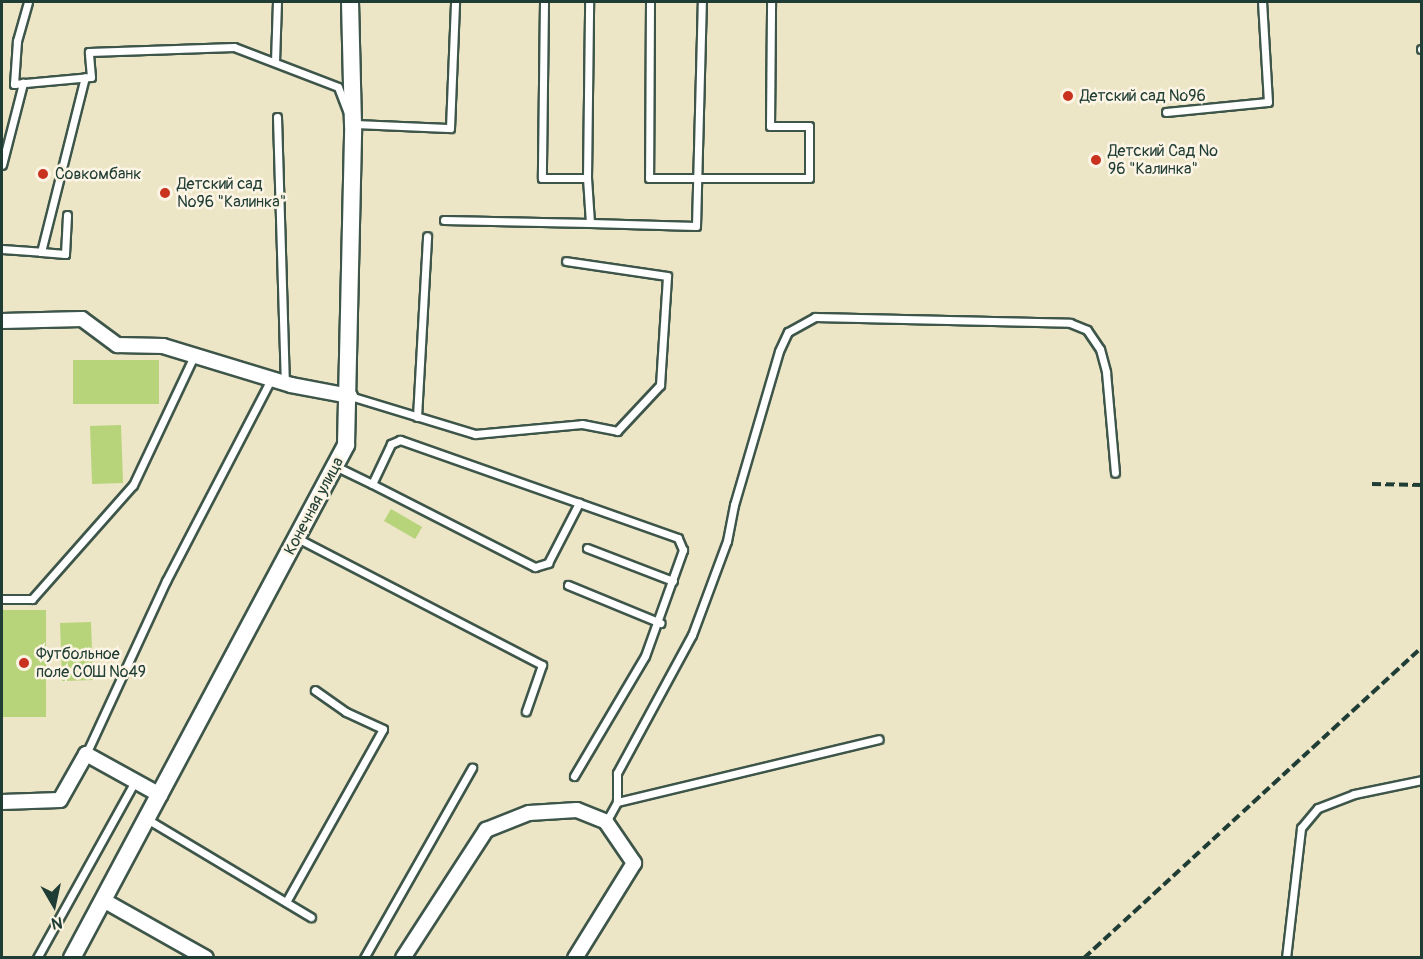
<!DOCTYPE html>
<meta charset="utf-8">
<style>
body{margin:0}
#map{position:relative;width:1423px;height:959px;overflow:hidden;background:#ece5c6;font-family:Pangolin,sans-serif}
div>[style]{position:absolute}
.green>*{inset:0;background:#b7d47a;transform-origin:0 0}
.roads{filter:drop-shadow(2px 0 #3e564a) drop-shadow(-2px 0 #3e564a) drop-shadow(0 2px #3e564a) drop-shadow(0 -2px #3e564a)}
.service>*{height:7px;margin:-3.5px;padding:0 3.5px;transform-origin:3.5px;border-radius:3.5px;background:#fff}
.minor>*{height:14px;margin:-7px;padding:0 7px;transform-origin:7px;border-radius:7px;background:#fff}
.tertiary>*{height:16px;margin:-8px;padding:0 8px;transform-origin:8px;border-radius:8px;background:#fff}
.rail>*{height:4px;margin-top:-2px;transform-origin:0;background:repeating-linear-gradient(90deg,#1f3d34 0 9px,transparent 0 13.5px)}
.dots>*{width:16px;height:16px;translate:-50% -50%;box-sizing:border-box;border:3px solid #fcf5e5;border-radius:50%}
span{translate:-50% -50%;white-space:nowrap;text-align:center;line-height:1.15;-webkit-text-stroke:5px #fcf5e5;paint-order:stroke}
.poi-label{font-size:16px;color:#1f3d34}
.left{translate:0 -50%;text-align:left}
.street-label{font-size:16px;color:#1f3d34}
.frame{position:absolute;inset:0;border:3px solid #1f3d34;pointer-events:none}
.north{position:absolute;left:24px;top:875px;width:60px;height:60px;-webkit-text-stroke:4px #fcf5e5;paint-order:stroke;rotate:171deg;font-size:16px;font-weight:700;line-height:24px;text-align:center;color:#1f3d34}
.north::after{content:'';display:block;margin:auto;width:21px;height:27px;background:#1f3d34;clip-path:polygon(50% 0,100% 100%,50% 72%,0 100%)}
</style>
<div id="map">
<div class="green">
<i style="left:159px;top:360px;width:44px;height:86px;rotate:90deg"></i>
<i style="left:121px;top:425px;width:58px;height:31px;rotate:88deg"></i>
<i style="left:391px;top:509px;width:36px;height:14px;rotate:30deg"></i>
<i style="left:2px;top:610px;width:44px;height:107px"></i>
<i style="left:91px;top:622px;width:58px;height:31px;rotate:88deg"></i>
</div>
<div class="roads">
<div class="service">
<i style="left:28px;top:2px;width:41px;rotate:105.8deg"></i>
<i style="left:17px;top:41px;width:43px;rotate:94deg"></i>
<i style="left:14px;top:84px;width:77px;rotate:-5.2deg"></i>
<i style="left:91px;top:77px;width:25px;rotate:-95deg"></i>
<i style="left:89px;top:52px;width:145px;rotate:-2deg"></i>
<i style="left:234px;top:47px;width:111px;rotate:21deg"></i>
<i style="left:338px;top:87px;width:26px;rotate:69deg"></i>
<i style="left:544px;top:2px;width:176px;rotate:90.7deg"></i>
<i style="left:542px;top:178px;width:45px"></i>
<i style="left:587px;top:178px;width:176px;rotate:-89.3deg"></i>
<i style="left:650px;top:2px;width:176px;rotate:90.3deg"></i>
<i style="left:649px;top:178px;width:160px"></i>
<i style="left:809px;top:178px;width:52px;rotate:-90deg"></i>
<i style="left:809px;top:126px;width:39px;rotate:180deg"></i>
<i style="left:770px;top:126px;width:124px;rotate:-89.5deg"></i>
<i style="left:1421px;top:49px;width:1px"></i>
<i style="left:275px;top:62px;width:60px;rotate:-88.1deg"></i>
<i style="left:1166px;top:112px;width:102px;rotate:-5.6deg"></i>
<i style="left:1268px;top:102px;width:100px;rotate:-93.4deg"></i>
<i style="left:277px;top:117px;width:266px;rotate:88.3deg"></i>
<i style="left:353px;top:124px;width:97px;rotate:2.4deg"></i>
<i style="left:450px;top:128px;width:126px;rotate:-87.7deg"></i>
<i style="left:2px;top:165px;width:85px;rotate:-75.6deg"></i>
<i style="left:444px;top:220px;width:146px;rotate:1.2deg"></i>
<i style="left:590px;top:223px;width:45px;rotate:-93.8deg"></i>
<i style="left:590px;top:223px;width:106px;rotate:1.6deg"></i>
<i style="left:696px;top:226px;width:224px;rotate:-88.5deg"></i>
<i style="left:2px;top:249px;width:39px;rotate:4deg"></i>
<i style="left:41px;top:252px;width:180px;rotate:-75.9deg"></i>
<i style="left:41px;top:252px;width:24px;rotate:5deg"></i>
<i style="left:65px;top:254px;width:39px;rotate:-87deg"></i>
<i style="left:350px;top:396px;width:131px;rotate:16.9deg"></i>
<i style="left:475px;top:434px;width:107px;rotate:-5.3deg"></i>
<i style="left:582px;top:424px;width:36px;rotate:11deg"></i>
<i style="left:617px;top:431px;width:63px;rotate:-46.9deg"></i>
<i style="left:660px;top:385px;width:109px;rotate:-86.3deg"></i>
<i style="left:667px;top:276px;width:102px;rotate:-171.6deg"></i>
<i style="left:417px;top:417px;width:181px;rotate:-86.8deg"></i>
<i style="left:335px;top:466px;width:41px;rotate:25.9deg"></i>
<i style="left:372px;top:484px;width:183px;rotate:27deg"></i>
<i style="left:535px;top:567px;width:14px;rotate:-17deg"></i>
<i style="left:548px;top:563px;width:68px;rotate:-62.7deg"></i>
<i style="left:579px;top:503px;width:190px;rotate:-160.6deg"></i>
<i style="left:400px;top:440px;width:10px;rotate:156deg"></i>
<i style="left:391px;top:444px;width:44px;rotate:115.4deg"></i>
<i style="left:297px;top:538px;width:276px;rotate:27.4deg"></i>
<i style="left:542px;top:665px;width:49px;rotate:109.2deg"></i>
<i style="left:587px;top:548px;width:92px;rotate:21deg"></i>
<i style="left:568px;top:585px;width:100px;rotate:22.4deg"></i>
<i style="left:2px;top:599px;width:30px"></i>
<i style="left:32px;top:599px;width:152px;rotate:-48.5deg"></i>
<i style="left:133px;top:485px;width:143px;rotate:-64.7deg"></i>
<i style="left:86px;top:754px;width:191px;rotate:-65.2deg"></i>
<i style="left:166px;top:581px;width:228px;rotate:-62.5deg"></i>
<i style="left:574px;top:776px;width:139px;rotate:-59.4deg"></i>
<i style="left:645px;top:656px;width:113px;rotate:-70.3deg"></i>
<i style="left:683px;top:550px;width:13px;rotate:-113deg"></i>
<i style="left:678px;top:538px;width:105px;rotate:-160.5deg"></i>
<i style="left:617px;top:802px;width:29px;rotate:-90deg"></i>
<i style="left:617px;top:773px;width:157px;rotate:-61.5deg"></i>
<i style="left:692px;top:635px;width:100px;rotate:-69.6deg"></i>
<i style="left:727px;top:541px;width:37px;rotate:-79deg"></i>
<i style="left:734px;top:505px;width:160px;rotate:-73.7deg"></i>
<i style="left:779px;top:351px;width:21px;rotate:-65deg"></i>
<i style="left:788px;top:332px;width:31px;rotate:-29deg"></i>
<i style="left:815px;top:317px;width:255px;rotate:1.3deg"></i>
<i style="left:1070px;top:323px;width:18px;rotate:22deg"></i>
<i style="left:1087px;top:330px;width:23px;rotate:56deg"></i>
<i style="left:1100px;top:349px;width:24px;rotate:75deg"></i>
<i style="left:1106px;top:372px;width:101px;rotate:84.9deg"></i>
<i style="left:147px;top:819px;width:191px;rotate:30.9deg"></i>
<i style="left:606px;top:822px;width:23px;rotate:-61deg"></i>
<i style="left:617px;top:802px;width:269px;rotate:-13.5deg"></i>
<i style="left:286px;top:902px;width:198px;rotate:-60.7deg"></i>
<i style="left:383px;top:729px;width:41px;rotate:-155.3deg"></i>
<i style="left:346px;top:712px;width:38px;rotate:-145deg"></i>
<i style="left:37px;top:958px;width:202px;rotate:-61deg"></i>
<i style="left:364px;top:958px;width:219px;rotate:-60.4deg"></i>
<i style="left:1286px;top:958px;width:131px;rotate:-83.4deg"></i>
<i style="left:1301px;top:828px;width:26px;rotate:-50deg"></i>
<i style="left:1318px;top:808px;width:39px;rotate:-21deg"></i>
<i style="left:1354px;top:794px;width:69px;rotate:-11.6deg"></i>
</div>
<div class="minor">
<i style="left:2px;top:321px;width:80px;rotate:-1.4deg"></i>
<i style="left:82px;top:319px;width:44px;rotate:36.6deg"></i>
<i style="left:117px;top:345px;width:46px;rotate:1.2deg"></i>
<i style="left:163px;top:346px;width:134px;rotate:16.9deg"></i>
<i style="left:291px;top:385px;width:60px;rotate:10.6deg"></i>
<i style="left:2px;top:802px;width:58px;rotate:-2deg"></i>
<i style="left:60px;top:800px;width:53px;rotate:-60.5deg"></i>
<i style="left:86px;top:754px;width:85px;rotate:29deg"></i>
<i style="left:103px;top:900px;width:118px;rotate:29.4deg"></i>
<i style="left:403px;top:958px;width:153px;rotate:-57deg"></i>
<i style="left:486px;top:830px;width:46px;rotate:-21.6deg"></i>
<i style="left:529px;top:813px;width:48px;rotate:-3.6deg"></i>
<i style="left:577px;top:810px;width:31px;rotate:22deg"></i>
<i style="left:606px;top:822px;width:50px;rotate:55.7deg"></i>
<i style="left:634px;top:863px;width:112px;rotate:121.8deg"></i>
</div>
<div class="tertiary">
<i style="left:72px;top:958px;width:582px;rotate:-61.89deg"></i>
<i style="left:346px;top:445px;width:320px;rotate:-88.7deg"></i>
<i style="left:353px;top:125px;width:123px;rotate:-91.4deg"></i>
</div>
</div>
<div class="rail">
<i style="left:1372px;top:484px;width:50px;rotate:1.1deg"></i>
<i style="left:1084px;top:958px;width:459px;rotate:-42.6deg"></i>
</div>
<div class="dots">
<i style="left:1068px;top:96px;background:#c8321e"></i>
<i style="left:1096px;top:160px;background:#c8321e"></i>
<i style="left:43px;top:174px;background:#c8321e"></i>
<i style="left:165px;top:193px;background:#c8321e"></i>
<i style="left:24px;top:663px;background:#c8321e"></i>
</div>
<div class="poi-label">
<span class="left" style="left:1080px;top:96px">Детский сад №96</span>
<span class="left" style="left:1108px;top:160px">Детский Сад №<br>96 "Калинка"</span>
<span class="left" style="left:55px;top:174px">Совкомбанк</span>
<span class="left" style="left:177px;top:193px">Детский сад<br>№96 "Калинка"</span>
<span class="left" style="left:36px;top:663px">Футбольное<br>поле СОШ №49</span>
</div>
<div class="street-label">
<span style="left:314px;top:506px;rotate:-62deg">Конечная улица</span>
</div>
<div class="frame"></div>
<div class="north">N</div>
</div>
